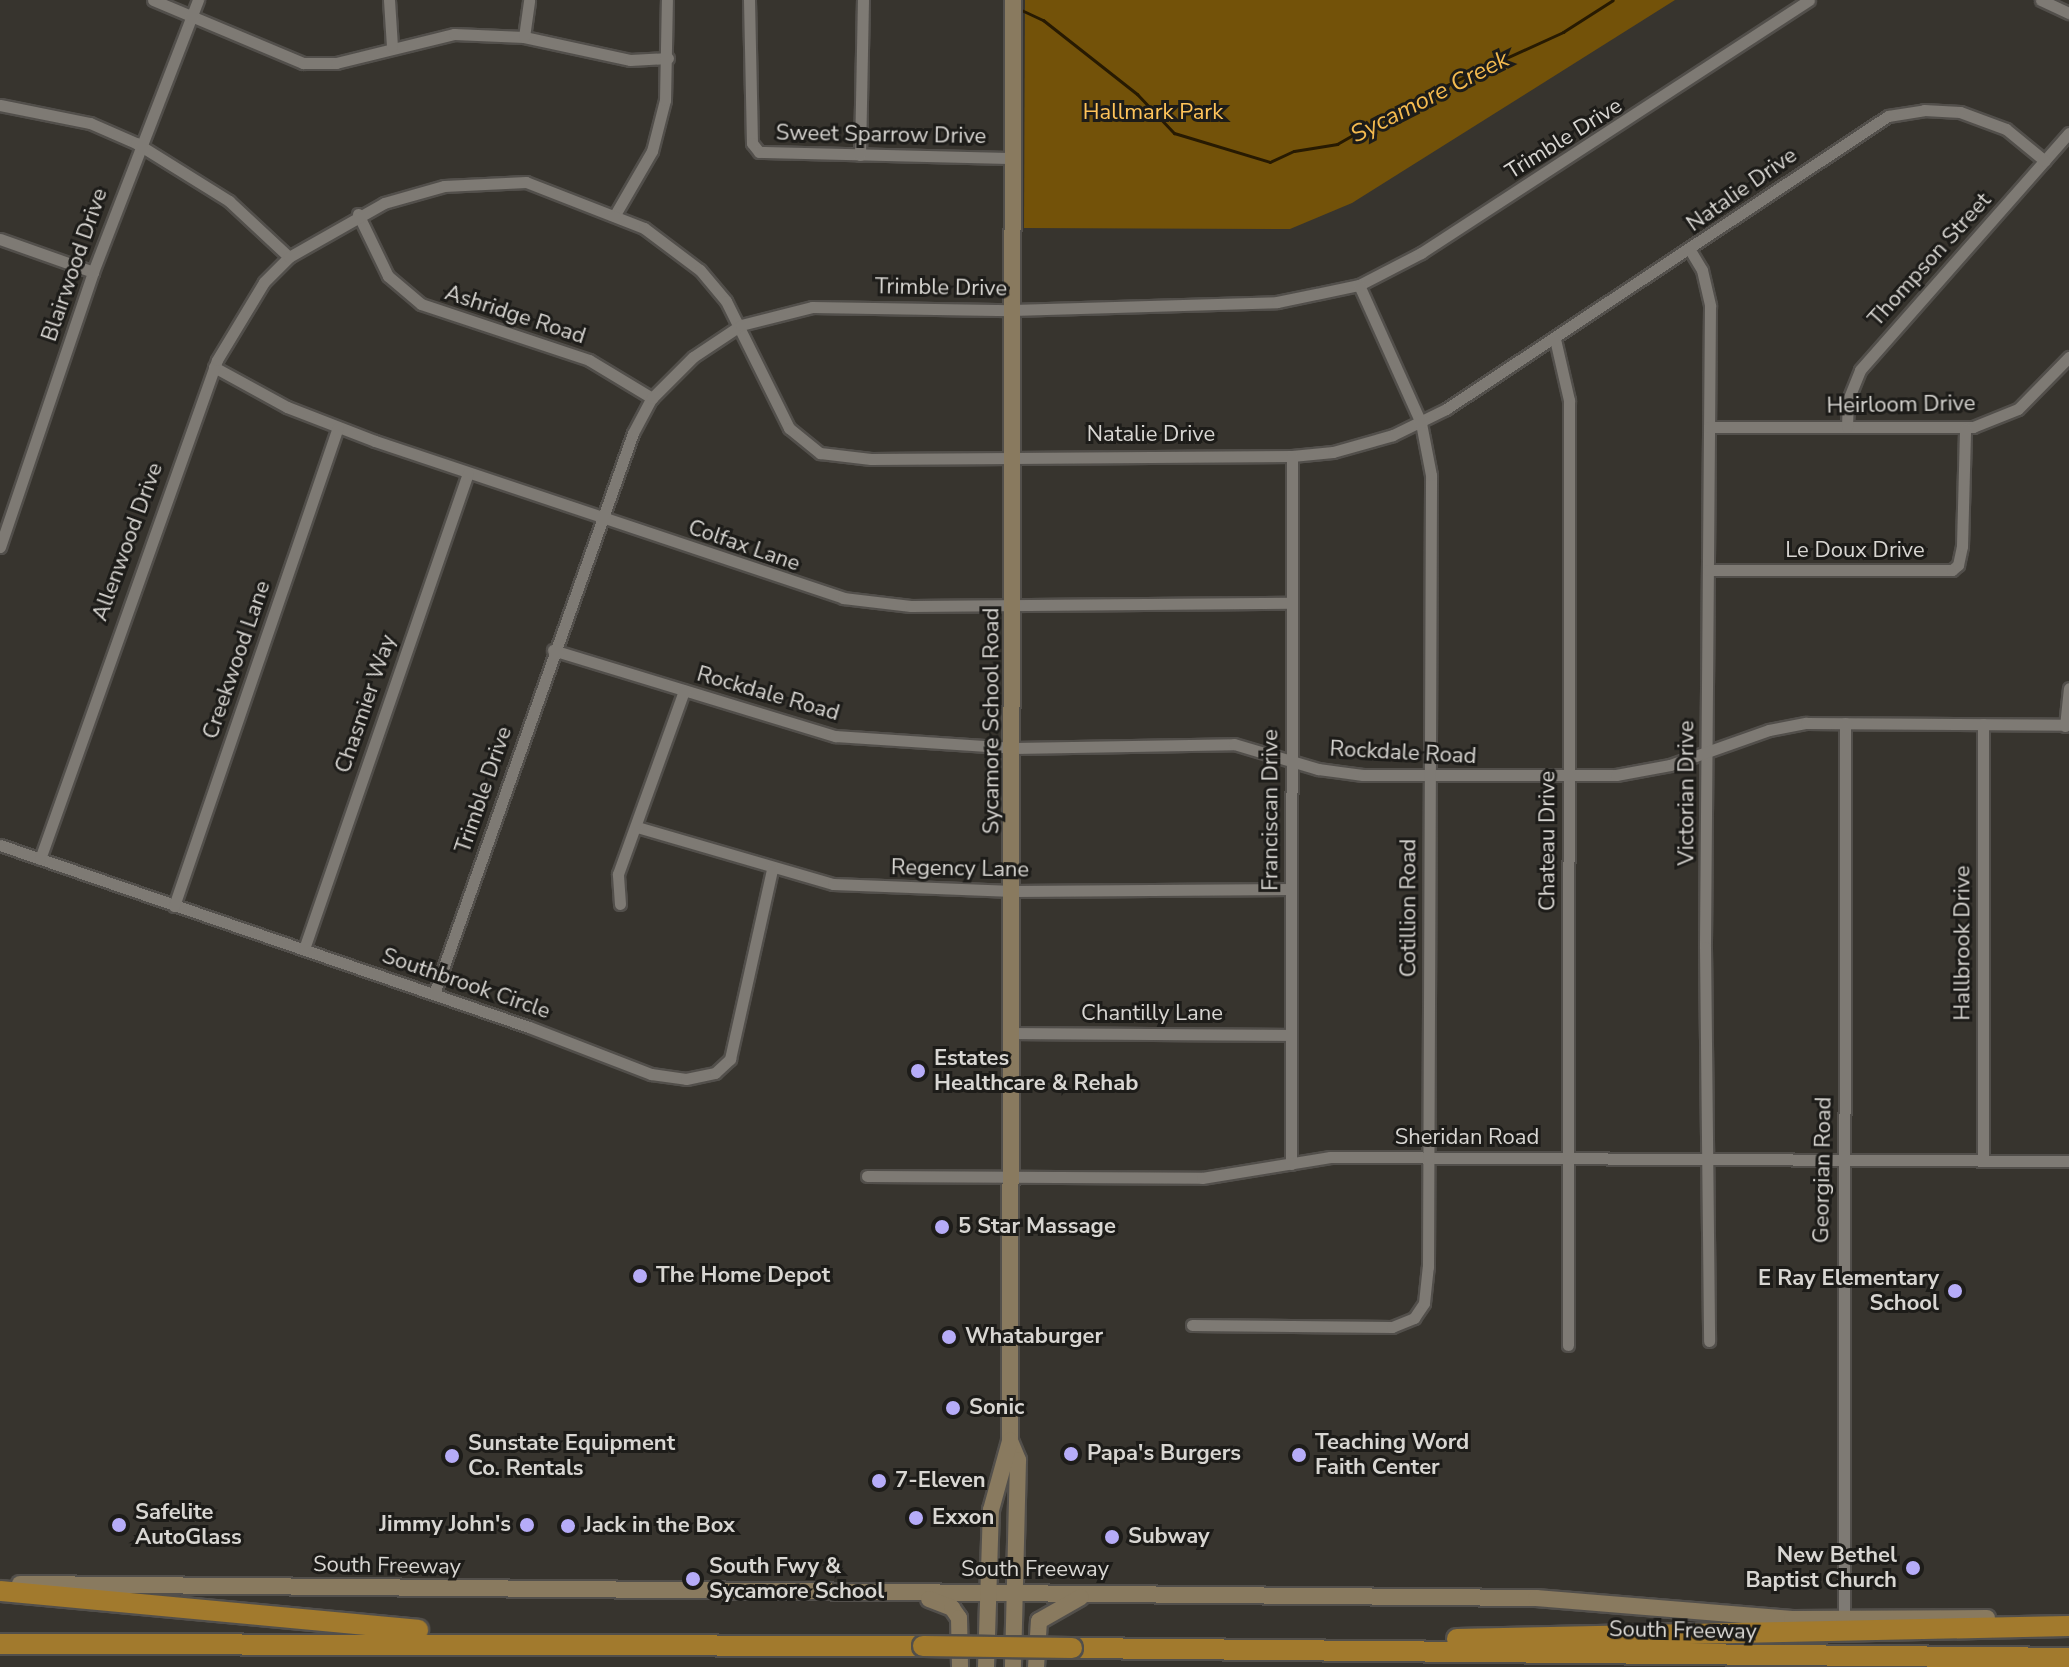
<!DOCTYPE html>
<style>
body{margin:0}
#map{position:relative;width:2069px;height:1667px;overflow:hidden;background:#37342e;font-family:"Nunito Sans",sans-serif}
div>[style]{position:absolute}
.green>*{inset:0;background:#735209}
.stream>*{height:3px;margin:-1.5px;padding:0 1.5px;transform-origin:1.5px;border-radius:1.5px;background:#271a02}
.roads{filter:drop-shadow(2px 0 #524f4b) drop-shadow(-2px 0 #524f4b) drop-shadow(0 2px #524f4b) drop-shadow(0 -2px #524f4b)}
.street>*{height:11px;margin:-5.5px;padding:0 5.5px;transform-origin:5.5px;border-radius:5.5px;background:#7e7a74}
.secondary>*{height:16px;margin:-8px;padding:0 8px;transform-origin:8px;border-radius:8px;background:#897a5f}
.highway>*{height:20px;margin:-10px;padding:0 10px;transform-origin:10px;border-radius:10px;background:#a27a2d}
.bridges{filter:drop-shadow(2px 0 #524f4b) drop-shadow(-2px 0 #524f4b) drop-shadow(0 2px #524f4b) drop-shadow(0 -2px #524f4b)}
.highway-bridge>*{height:20px;margin:-10px;padding:0 10px;transform-origin:10px;border-radius:10px;background:#a27a2d}
.dots>*{width:22px;height:22px;translate:-50% -50%;box-sizing:border-box;border:4px solid #1d1c19;border-radius:50%}
span{translate:-50% -50%;white-space:nowrap;text-align:center;line-height:1.15;-webkit-text-stroke:6px #1d1c19;paint-order:stroke}
.park-label{font-size:22px;color:#ffc45a}
.street-label{font-size:22px;color:#d8d6d2}
.poi-label{font-size:22px;color:#d8d6d2;font-weight:700}
.left{translate:0 -50%;text-align:left}
.right{translate:-100% -50%;text-align:right}
.water-label{font-size:24px;color:#f5bb4f;font-style:italic}
</style>
<div id="map">
<div class="green">
<i style="clip-path:polygon(1025px 0,1675px 0,1352px 203px,1290px 229px,1024px 228px)"></i>
</div>
<div class="stream">
<i style="left:1017px;top:8px;width:29px;rotate:25deg"></i>
<i style="left:1043px;top:20px;width:120px;rotate:38.2deg"></i>
<i style="left:1137px;top:94px;width:54px;rotate:46.5deg"></i>
<i style="left:1174px;top:133px;width:100px;rotate:16.8deg"></i>
<i style="left:1270px;top:162px;width:26px;rotate:-25deg"></i>
<i style="left:1294px;top:151px;width:44px;rotate:-9.2deg"></i>
<i style="left:1337px;top:144px;width:89px;rotate:-29.7deg"></i>
<i style="left:1414px;top:100px;width:164px;rotate:-24.5deg"></i>
<i style="left:1563px;top:32px;width:59px;rotate:-32.6deg"></i>
</div>
<div class="roads">
<div class="street">
<i style="left:153px;top:0;width:163px;rotate:22.8deg"></i>
<i style="left:303px;top:63px;width:33px"></i>
<i style="left:336px;top:63px;width:122px;rotate:-13.8deg"></i>
<i style="left:454px;top:34px;width:70px;rotate:2.5deg"></i>
<i style="left:524px;top:37px;width:108px;rotate:12.2deg"></i>
<i style="left:630px;top:60px;width:38px;rotate:-3deg"></i>
<i style="left:389px;top:0;width:46px;rotate:86.3deg"></i>
<i style="left:749px;top:0;width:143px;rotate:88.8deg"></i>
<i style="left:752px;top:143px;width:11px;rotate:52deg"></i>
<i style="left:759px;top:152px;width:254px;rotate:1.4deg"></i>
<i style="left:2041px;top:0;width:31px;rotate:25deg"></i>
<i style="left:524px;top:37px;width:37px;rotate:-82deg"></i>
<i style="left:0;top:105px;width:92px;rotate:11.3deg"></i>
<i style="left:90px;top:123px;width:50px;rotate:23.5deg"></i>
<i style="left:136px;top:143px;width:110px;rotate:31.9deg"></i>
<i style="left:229px;top:201px;width:82px;rotate:43deg"></i>
<i style="left:860px;top:155px;width:155px;rotate:-88.9deg"></i>
<i style="left:616px;top:213px;width:72px;rotate:-59.9deg"></i>
<i style="left:652px;top:151px;width:53px;rotate:-75.7deg"></i>
<i style="left:665px;top:100px;width:100px;rotate:-88.9deg"></i>
<i style="left:358px;top:214px;width:69px;rotate:64.2deg"></i>
<i style="left:388px;top:276px;width:43px;rotate:40.3deg"></i>
<i style="left:421px;top:304px;width:177px;rotate:18.4deg"></i>
<i style="left:589px;top:360px;width:74px;rotate:31.1deg"></i>
<i style="left:0;top:239px;width:99px;rotate:19.5deg"></i>
<i style="left:1690px;top:250px;width:23px;rotate:59deg"></i>
<i style="left:1702px;top:270px;width:37px;rotate:77deg"></i>
<i style="left:1710px;top:306px;width:641px;rotate:90.45deg"></i>
<i style="left:1705px;top:947px;width:394px;rotate:89.4deg"></i>
<i style="left:1555px;top:339px;width:63px;rotate:77.1deg"></i>
<i style="left:1569px;top:400px;width:945px;rotate:90.06deg"></i>
<i style="left:214px;top:367px;width:83px;rotate:28.7deg"></i>
<i style="left:287px;top:407px;width:94px;rotate:21.1deg"></i>
<i style="left:375px;top:441px;width:494px;rotate:18.5deg"></i>
<i style="left:843px;top:598px;width:68px;rotate:6.7deg"></i>
<i style="left:911px;top:606px;width:381px;rotate:-0.5deg"></i>
<i style="left:1709px;top:427px;width:264px"></i>
<i style="left:1973px;top:427px;width:48px;rotate:-21.8deg"></i>
<i style="left:2018px;top:409px;width:73px;rotate:-45.6deg"></i>
<i style="left:1847px;top:427px;width:27px;rotate:-88deg"></i>
<i style="left:1848px;top:400px;width:32px;rotate:-68deg"></i>
<i style="left:1860px;top:370px;width:316px;rotate:-48.6deg"></i>
<i style="left:0;top:547px;width:290px;rotate:-71.3deg"></i>
<i style="left:93px;top:272px;width:292px;rotate:-68.9deg"></i>
<i style="left:1708px;top:570px;width:244px"></i>
<i style="left:1952px;top:570px;width:8px;rotate:-40deg"></i>
<i style="left:1958px;top:565px;width:19px;rotate:-78deg"></i>
<i style="left:1962px;top:546px;width:118px;rotate:-88.5deg"></i>
<i style="left:553px;top:650px;width:295px;rotate:17deg"></i>
<i style="left:835px;top:736px;width:179px;rotate:3.8deg"></i>
<i style="left:1014px;top:748px;width:220px;rotate:-1deg"></i>
<i style="left:1234px;top:744px;width:88px;rotate:16.6deg"></i>
<i style="left:1318px;top:769px;width:45px;rotate:7.6deg"></i>
<i style="left:1363px;top:775px;width:253px"></i>
<i style="left:1616px;top:775px;width:55px;rotate:-10.5deg"></i>
<i style="left:1670px;top:765px;width:105px;rotate:-19.5deg"></i>
<i style="left:1769px;top:730px;width:38px;rotate:-11deg"></i>
<i style="left:1806px;top:723px;width:263px;rotate:0.4deg"></i>
<i style="left:1983px;top:724px;width:437px;rotate:90deg"></i>
<i style="left:2065px;top:726px;width:38px;rotate:-84deg"></i>
<i style="left:637px;top:827px;width:204px;rotate:16.2deg"></i>
<i style="left:833px;top:884px;width:180px;rotate:2.2deg"></i>
<i style="left:1013px;top:891px;width:278px;rotate:-0.4deg"></i>
<i style="left:0;top:845px;width:559px;rotate:18.99deg"></i>
<i style="left:529px;top:1027px;width:131px;rotate:21.1deg"></i>
<i style="left:651px;top:1074px;width:35px;rotate:8deg"></i>
<i style="left:686px;top:1079px;width:30px;rotate:-12deg"></i>
<i style="left:715px;top:1073px;width:21px;rotate:-43deg"></i>
<i style="left:730px;top:1059px;width:195px;rotate:-77.5deg"></i>
<i style="left:40px;top:859px;width:529px;rotate:-70.47deg"></i>
<i style="left:217px;top:360px;width:91px;rotate:-58.9deg"></i>
<i style="left:264px;top:282px;width:35px;rotate:-45deg"></i>
<i style="left:289px;top:257px;width:109px;rotate:-29.6deg"></i>
<i style="left:384px;top:203px;width:62px;rotate:-15.8deg"></i>
<i style="left:444px;top:186px;width:82px;rotate:-2.8deg"></i>
<i style="left:526px;top:182px;width:127px;rotate:21.3deg"></i>
<i style="left:644px;top:228px;width:70px;rotate:36.9deg"></i>
<i style="left:700px;top:270px;width:40px;rotate:50deg"></i>
<i style="left:726px;top:301px;width:142px;rotate:63.6deg"></i>
<i style="left:789px;top:428px;width:40px;rotate:39deg"></i>
<i style="left:820px;top:453px;width:51px;rotate:6.7deg"></i>
<i style="left:871px;top:459px;width:421px;rotate:-0.4deg"></i>
<i style="left:1292px;top:456px;width:41px;rotate:-5.6deg"></i>
<i style="left:1333px;top:452px;width:62px;rotate:-15.8deg"></i>
<i style="left:1393px;top:435px;width:59px;rotate:-26.1deg"></i>
<i style="left:1446px;top:409px;width:530px;rotate:-33.54deg"></i>
<i style="left:1888px;top:116px;width:36px;rotate:-9deg"></i>
<i style="left:1924px;top:110px;width:36px;rotate:3deg"></i>
<i style="left:1960px;top:112px;width:49px;rotate:20.3deg"></i>
<i style="left:2006px;top:129px;width:50px;rotate:39.4deg"></i>
<i style="left:620px;top:904px;width:30px;rotate:-94deg"></i>
<i style="left:618px;top:874px;width:195px;rotate:-70.2deg"></i>
<i style="left:174px;top:906px;width:506px;rotate:-71.1deg"></i>
<i style="left:304px;top:949px;width:503px;rotate:-70.99deg"></i>
<i style="left:434px;top:994px;width:595px;rotate:-70.47deg"></i>
<i style="left:633px;top:433px;width:40px;rotate:-62deg"></i>
<i style="left:652px;top:398px;width:58px;rotate:-45deg"></i>
<i style="left:693px;top:357px;width:58px;rotate:-33.7deg"></i>
<i style="left:741px;top:325px;width:73px;rotate:-14.2deg"></i>
<i style="left:812px;top:307px;width:200px;rotate:0.9deg"></i>
<i style="left:1012px;top:310px;width:265px;rotate:-1.7deg"></i>
<i style="left:1277px;top:302px;width:84px;rotate:-11.7deg"></i>
<i style="left:1359px;top:285px;width:70px;rotate:-27.3deg"></i>
<i style="left:1421px;top:253px;width:463px;rotate:-33.1deg"></i>
<i style="left:1013px;top:1033px;width:278px;rotate:0.4deg"></i>
<i style="left:1291px;top:1164px;width:708px;rotate:-89.92deg"></i>
<i style="left:867px;top:1176px;width:335px;rotate:0.3deg"></i>
<i style="left:1202px;top:1178px;width:130px;rotate:-9.3deg"></i>
<i style="left:1330px;top:1157px;width:739px;rotate:0.31deg"></i>
<i style="left:1192px;top:1325px;width:200px;rotate:0.6deg"></i>
<i style="left:1392px;top:1327px;width:24px;rotate:-22deg"></i>
<i style="left:1414px;top:1318px;width:18px;rotate:-56deg"></i>
<i style="left:1424px;top:1303px;width:36px;rotate:-84deg"></i>
<i style="left:1428px;top:1267px;width:792px;rotate:-89.78deg"></i>
<i style="left:1431px;top:475px;width:53px;rotate:-100.9deg"></i>
<i style="left:1421px;top:423px;width:151px;rotate:-114.2deg"></i>
<i style="left:1844px;top:1618px;width:895px;rotate:-89.94deg"></i>
</div>
<div class="secondary">
<i style="left:1013px;top:0;width:1441px;rotate:90.12deg"></i>
<i style="left:1010px;top:1441px;width:21px;rotate:67deg"></i>
<i style="left:1018px;top:1460px;width:207px;rotate:91.4deg"></i>
<i style="left:20px;top:1584px;width:1516px;rotate:0.53deg"></i>
<i style="left:1536px;top:1598px;width:257px;rotate:4.7deg"></i>
<i style="left:1792px;top:1619px;width:195px;rotate:-0.3deg"></i>
<i style="left:929px;top:1599px;width:25px;rotate:21deg"></i>
<i style="left:952px;top:1608px;width:12px;rotate:55deg"></i>
<i style="left:959px;top:1618px;width:49px;rotate:88.8deg"></i>
<i style="left:986px;top:1667px;width:157px;rotate:-88.2deg"></i>
<i style="left:991px;top:1510px;width:72px;rotate:-74.6deg"></i>
<i style="left:1036px;top:1667px;width:46px;rotate:-86.3deg"></i>
<i style="left:1039px;top:1621px;width:48px;rotate:-29.7deg"></i>
</div>
<div class="highway">
<i style="left:0;top:1591px;width:420px;rotate:5.3deg"></i>
<i style="left:1457px;top:1639px;width:612px;rotate:-1.22deg"></i>
<i style="left:0;top:1644px;width:923px;rotate:0.12deg"></i>
<i style="left:1072px;top:1648px;width:997px;rotate:0.57deg"></i>
</div>
</div>
<div class="bridges">
<div class="highway-bridge">
<i style="left:923px;top:1646px;width:149px;rotate:0.8deg"></i>
</div>
</div>
<div class="dots">
<i style="left:918px;top:1071px;background:#b6acf8"></i>
<i style="left:942px;top:1227px;background:#b6acf8"></i>
<i style="left:640px;top:1276px;background:#b6acf8"></i>
<i style="left:1955px;top:1291px;background:#b6acf8"></i>
<i style="left:949px;top:1337px;background:#b6acf8"></i>
<i style="left:953px;top:1408px;background:#b6acf8"></i>
<i style="left:1071px;top:1454px;background:#b6acf8"></i>
<i style="left:1299px;top:1455px;background:#b6acf8"></i>
<i style="left:452px;top:1456px;background:#b6acf8"></i>
<i style="left:879px;top:1481px;background:#b6acf8"></i>
<i style="left:916px;top:1518px;background:#b6acf8"></i>
<i style="left:119px;top:1525px;background:#b6acf8"></i>
<i style="left:527px;top:1525px;background:#b6acf8"></i>
<i style="left:568px;top:1526px;background:#b6acf8"></i>
<i style="left:1112px;top:1537px;background:#b6acf8"></i>
<i style="left:1913px;top:1568px;background:#b6acf8"></i>
<i style="left:693px;top:1579px;background:#b6acf8"></i>
</div>
<div class="park-label">
<span style="left:1153px;top:113px">Hallmark Park</span>
</div>
<div class="street-label">
<span style="left:881px;top:135px;rotate:1deg">Sweet Sparrow Drive</span>
<span style="left:1564px;top:139px;rotate:-32deg">Trimble Drive</span>
<span style="left:1742px;top:190px;rotate:-35deg">Natalie Drive</span>
<span style="left:1930px;top:260px;rotate:-48deg">Thompson Street</span>
<span style="left:75px;top:265px;rotate:-71deg">Blairwood Drive</span>
<span style="left:941px;top:288px;rotate:1deg">Trimble Drive</span>
<span style="left:515px;top:315px;rotate:18deg">Ashridge Road</span>
<span style="left:1901px;top:405px;rotate:-1deg">Heirloom Drive</span>
<span style="left:1151px;top:435px">Natalie Drive</span>
<span style="left:128px;top:542px;rotate:-70deg">Allenwood Drive</span>
<span style="left:744px;top:546px;rotate:19deg">Colfax Lane</span>
<span style="left:1855px;top:551px">Le Doux Drive</span>
<span style="left:237px;top:660px;rotate:-71deg">Creekwood Lane</span>
<span style="left:768px;top:694px;rotate:16deg">Rockdale Road</span>
<span style="left:366px;top:704px;rotate:-71deg">Chasmier Way</span>
<span style="left:992px;top:721px;rotate:-90deg">Sycamore School Road</span>
<span style="left:1403px;top:753px;rotate:3deg">Rockdale Road</span>
<span style="left:484px;top:790px;rotate:-71deg">Trimble Drive</span>
<span style="left:1687px;top:793px;rotate:-90deg">Victorian Drive</span>
<span style="left:1271px;top:810px;rotate:-90deg">Franciscan Drive</span>
<span style="left:1548px;top:841px;rotate:-90deg">Chateau Drive</span>
<span style="left:960px;top:869px;rotate:1deg">Regency Lane</span>
<span style="left:1409px;top:908px;rotate:-90deg">Cotillion Road</span>
<span style="left:1963px;top:943px;rotate:-90deg">Hallbrook Drive</span>
<span style="left:466px;top:984px;rotate:19deg">Southbrook Circle</span>
<span style="left:1152px;top:1014px">Chantilly Lane</span>
<span style="left:1467px;top:1138px">Sheridan Road</span>
<span style="left:1823px;top:1170px;rotate:-89deg">Georgian Road</span>
<span style="left:387px;top:1566px;rotate:1deg">South Freeway</span>
<span style="left:1035px;top:1570px">South Freeway</span>
<span style="left:1683px;top:1631px;rotate:1deg">South Freeway</span>
</div>
<div class="poi-label">
<span class="left" style="left:934px;top:1071px">Estates<br>Healthcare &amp; Rehab</span>
<span class="left" style="left:958px;top:1227px">5 Star Massage</span>
<span class="left" style="left:656px;top:1276px">The Home Depot</span>
<span class="right" style="left:1939px;top:1291px">E Ray Elementary<br>School</span>
<span class="left" style="left:965px;top:1337px">Whataburger</span>
<span class="left" style="left:969px;top:1408px">Sonic</span>
<span class="left" style="left:1315px;top:1455px">Teaching Word<br>Faith Center</span>
<span class="left" style="left:468px;top:1456px">Sunstate Equipment<br>Co. Rentals</span>
<span class="left" style="left:1087px;top:1454px">Papa's Burgers</span>
<span class="left" style="left:895px;top:1481px">7-Eleven</span>
<span class="left" style="left:135px;top:1525px">Safelite<br>AutoGlass</span>
<span class="left" style="left:932px;top:1518px">Exxon</span>
<span class="right" style="left:511px;top:1525px">Jimmy John's</span>
<span class="left" style="left:584px;top:1526px">Jack in the Box</span>
<span class="left" style="left:1128px;top:1537px">Subway</span>
<span class="right" style="left:1897px;top:1568px">New Bethel<br>Baptist Church</span>
<span class="left" style="left:709px;top:1579px">South Fwy &amp;<br>Sycamore School</span>
</div>
<div class="water-label">
<span style="left:1430px;top:97px;rotate:-27deg">Sycamore Creek</span>
</div>
</div>
